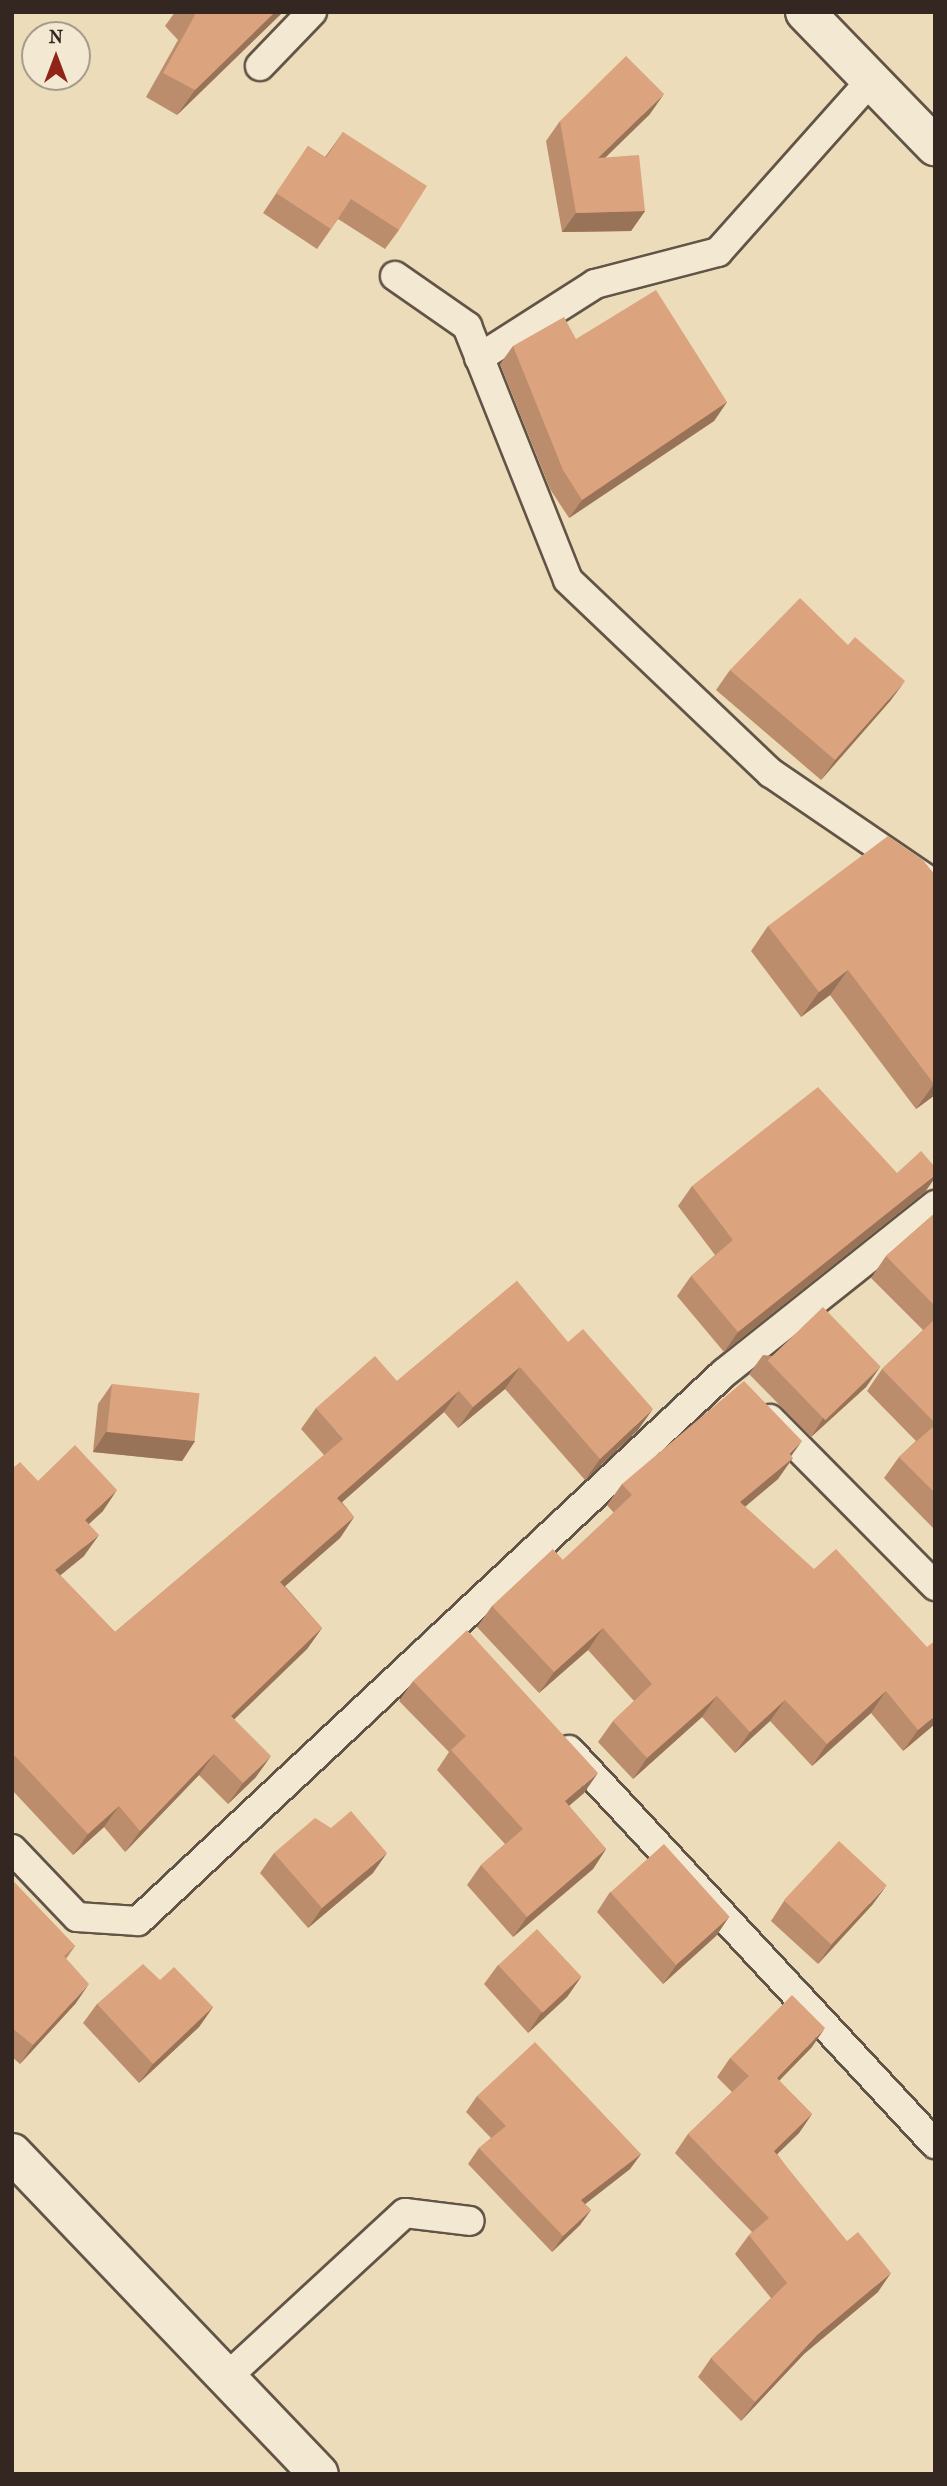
<!DOCTYPE html>
<style>
body{margin:0}
#map{position:relative;width:947px;height:2486px;overflow:hidden;background:#ecdcb9;font-family:"IM FELL French Canon",serif}
div>[style]{position:absolute}
.roads{filter:drop-shadow(2px 0 #625447) drop-shadow(-2px 0 #625447) drop-shadow(0 2px #625447) drop-shadow(0 -2px #625447)}
.service>*{height:28px;margin:-14px;padding:0 14px;transform-origin:14px;border-radius:14px;background:#f3e8d2}
.minor>*{height:38px;margin:-19px;padding:0 19px;transform-origin:19px;border-radius:19px;background:#f3e8d2}
.tertiary>*{height:38px;margin:-19px;padding:0 19px;transform-origin:19px;border-radius:19px;background:#f3e8d2}
.wall>*{inset:0;background:#bc8d6c}
.shaded-wall>*{inset:0;background:#997358}
.building>*{inset:0;background:#dba47e;transform-origin:0 0}
span{translate:-50% -50%;white-space:nowrap;text-align:center;line-height:1.15;-webkit-text-stroke:6px #f3e8d2;paint-order:stroke}
.frame{position:absolute;inset:0;border:14px solid #342721;pointer-events:none}
.north{position:absolute;left:21px;top:21px;width:70px;height:70px;box-sizing:border-box;background:#f3e8d2;border:2px solid #a79b8b;border-radius:50%;rotate:0deg;font-size:19px;font-weight:700;line-height:28px;text-align:center;color:#342721}
.north::after{content:'';display:block;margin:auto;width:24px;height:32px;background:#8f2418;clip-path:polygon(50% 0,100% 100%,50% 72%,0 100%)}
</style>
<div id="map">
<div class="roads">
<div class="service">
<i style="left:260px;top:66px;width:75px;rotate:-46.1deg"></i>
<i style="left:395px;top:276px;width:88px;rotate:34.8deg"></i>
<i style="left:467px;top:326px;width:273px;rotate:68.3deg"></i>
<i style="left:568px;top:580px;width:280px;rotate:43.6deg"></i>
<i style="left:771px;top:773px;width:199px;rotate:34.3deg"></i>
<i style="left:479px;top:358px;width:138px;rotate:-32.5deg"></i>
<i style="left:595px;top:284px;width:127px;rotate:-14.6deg"></i>
<i style="left:718px;top:252px;width:232px;rotate:-48.3deg"></i>
<i style="left:770px;top:1419px;width:235px;rotate:45.3deg"></i>
<i style="left:569px;top:1750px;width:538px;rotate:47.11deg"></i>
<i style="left:12px;top:1849px;width:94px;rotate:46.3deg"></i>
<i style="left:77px;top:1917px;width:61px;rotate:3.8deg"></i>
<i style="left:138px;top:1921px;width:802px;rotate:-43.08deg"></i>
<i style="left:724px;top:1373px;width:270px;rotate:-38.5deg"></i>
<i style="left:227px;top:2377px;width:242px;rotate:-42.7deg"></i>
<i style="left:405px;top:2213px;width:65px;rotate:7deg"></i>
</div>
<div class="minor">
<i style="left:12px;top:2153px;width:444px;rotate:46.3deg"></i>
</div>
<div class="tertiary">
<i style="left:805px;top:12px;width:187px;rotate:45.9deg"></i>
</div>
</div>
<div class="wall">
<i style="clip-path:polygon(175px 12px,283px 12px,177px 115px,146px 97px,178px 40px,165px 26px)"></i>
<i style="clip-path:polygon(650px 114px,605px 158px,645px 211px,631px 231px,562px 232px,546px 141px,560px 121px)"></i>
<i style="clip-path:polygon(343px 132px,399px 230px,385px 249px,338px 219px,317px 249px,263px 213px,308px 146px,325px 157px)"></i>
<i style="clip-path:polygon(576px 339px,727px 402px,714px 421px,569px 518px,550px 489px,500px 364px,513px 346px)"></i>
<i style="clip-path:polygon(730px 670px,891px 700px,821px 780px,716px 690px)"></i>
<i style="clip-path:polygon(935px 875px,935px 1095px,916px 1109px,830px 995px,801px 1017px,751px 951px,768px 926px)"></i>
<i style="clip-path:polygon(897px 1173px,925px 1192px,724px 1352px,677px 1296px,691px 1276px,715px 1255px,678px 1206px,692px 1186px)"></i>
<i style="clip-path:polygon(935px 1213px,935px 1530px,884px 1478px,899px 1457px,916px 1441px,867px 1391px,882px 1369px,923px 1330px,871px 1278px,886px 1256px)"></i>
<i style="clip-path:polygon(517px 1281px,638px 1430px,585px 1480px,505px 1389px,458px 1428px,444px 1412px,342px 1502px,354px 1517px,340px 1538px,285px 1586px,322px 1628px,307px 1649px,234px 1719px,256px 1777px,228px 1804px,199px 1775px,125px 1852px,104px 1827px,73px 1855px,12px 1790px,12px 1469px,103px 1511px,89px 1524px,84px 1556px,60px 1575px,115px 1632px,324px 1455px,301px 1429px,316px 1408px,397px 1381px)"></i>
<i style="clip-path:polygon(763px 1355px,880px 1367px,866px 1387px,811px 1437px,749px 1374px)"></i>
<i style="clip-path:polygon(112px 1384px,195px 1441px,182px 1461px,93px 1452px,98px 1404px)"></i>
<i style="clip-path:polygon(791px 1456px,778px 1479px,745px 1507px,935px 1724px,903px 1751px,871px 1713px,812px 1766px,770px 1721px,735px 1753px,702px 1717px,633px 1779px,598px 1742px,613px 1721px,634px 1701px,588px 1650px,539px 1693px,477px 1627px,492px 1606px,563px 1560px,614px 1513px,607px 1505px,622px 1484px)"></i>
<i style="clip-path:polygon(413px 1681px,584px 1793px,569px 1806px,606px 1849px,593px 1869px,513px 1937px,467px 1885px,481px 1865px,505px 1844px,437px 1770px,449px 1752px,399px 1701px)"></i>
<i style="clip-path:polygon(274px 1853px,373px 1873px,308px 1928px,260px 1873px)"></i>
<i style="clip-path:polygon(12px 1880px,75px 1946px,66px 1959px,76px 2003px,20px 2064px,12px 2057px)"></i>
<i style="clip-path:polygon(610px 1892px,729px 1917px,716px 1936px,663px 1984px,597px 1912px)"></i>
<i style="clip-path:polygon(784px 1901px,873px 1904px,818px 1964px,771px 1921px)"></i>
<i style="clip-path:polygon(498px 1965px,581px 1977px,567px 1997px,528px 2033px,484px 1984px)"></i>
<i style="clip-path:polygon(160px 1980px,213px 2007px,199px 2027px,139px 2083px,83px 2023px,97px 2004px)"></i>
<i style="clip-path:polygon(812px 2047px,779px 2081px,812px 2114px,799px 2133px,777px 2154px,878px 2292px,804px 2354px,741px 2421px,698px 2377px,711px 2358px,771px 2298px,735px 2254px,749px 2235px,752px 2232px,675px 2153px,688px 2134px,732px 2092px,717px 2077px,730px 2058px)"></i>
<i style="clip-path:polygon(477px 2096px,641px 2154px,630px 2169px,585px 2204px,591px 2210px,580px 2225px,552px 2252px,468px 2164px,479px 2148px,491px 2138px,466px 2112px)"></i>
</div>
<div class="shaded-wall">
<i style="clip-path:polygon(275px 12px,283px 12px,177px 115px,195px 90px)"></i>
<i style="clip-path:polygon(664px 94px,650px 114px,584px 178px,598px 158px)"></i>
<i style="clip-path:polygon(645px 211px,631px 231px,562px 232px,576px 213px)"></i>
<i style="clip-path:polygon(727px 402px,714px 421px,569px 518px,582px 500px)"></i>
<i style="clip-path:polygon(905px 681px,891px 700px,821px 780px,835px 760px)"></i>
<i style="clip-path:polygon(848px 970px,830px 995px,801px 1017px,819px 992px)"></i>
<i style="clip-path:polygon(935px 1083px,935px 1095px,916px 1109px,934px 1084px)"></i>
<i style="clip-path:polygon(935px 1175px,935px 1178px,925px 1192px,724px 1352px,738px 1332px)"></i>
<i style="clip-path:polygon(520px 1367px,505px 1389px,458px 1428px,473px 1407px)"></i>
<i style="clip-path:polygon(880px 1367px,866px 1387px,811px 1437px,824px 1417px)"></i>
<i style="clip-path:polygon(459px 1391px,444px 1412px,323px 1519px,337px 1498px)"></i>
<i style="clip-path:polygon(653px 1409px,638px 1430px,585px 1480px,600px 1459px)"></i>
<i style="clip-path:polygon(106px 1432px,195px 1441px,182px 1461px,93px 1452px)"></i>
<i style="clip-path:polygon(802px 1441px,787px 1462px,793px 1458px,778px 1479px,725px 1523px,740px 1502px)"></i>
<i style="clip-path:polygon(117px 1490px,103px 1511px,70px 1541px,85px 1520px)"></i>
<i style="clip-path:polygon(354px 1517px,340px 1538px,266px 1603px,280px 1582px)"></i>
<i style="clip-path:polygon(99px 1535px,84px 1556px,40px 1592px,55px 1570px)"></i>
<i style="clip-path:polygon(322px 1628px,307px 1649px,216px 1737px,231px 1716px)"></i>
<i style="clip-path:polygon(603px 1628px,588px 1650px,539px 1693px,554px 1672px)"></i>
<i style="clip-path:polygon(886px 1691px,871px 1713px,812px 1766px,827px 1744px)"></i>
<i style="clip-path:polygon(717px 1696px,702px 1717px,633px 1779px,647px 1758px)"></i>
<i style="clip-path:polygon(785px 1700px,770px 1721px,735px 1753px,750px 1732px)"></i>
<i style="clip-path:polygon(935px 1716px,935px 1724px,903px 1751px,918px 1730px)"></i>
<i style="clip-path:polygon(214px 1754px,199px 1775px,125px 1852px,140px 1831px)"></i>
<i style="clip-path:polygon(271px 1756px,256px 1777px,228px 1804px,243px 1783px)"></i>
<i style="clip-path:polygon(598px 1773px,584px 1793px,551px 1821px,565px 1801px)"></i>
<i style="clip-path:polygon(119px 1806px,104px 1827px,73px 1855px,88px 1834px)"></i>
<i style="clip-path:polygon(606px 1849px,593px 1869px,513px 1937px,527px 1917px)"></i>
<i style="clip-path:polygon(387px 1853px,373px 1873px,308px 1928px,322px 1908px)"></i>
<i style="clip-path:polygon(887px 1885px,873px 1904px,818px 1964px,832px 1944px)"></i>
<i style="clip-path:polygon(729px 1917px,716px 1936px,663px 1984px,677px 1964px)"></i>
<i style="clip-path:polygon(581px 1977px,567px 1997px,528px 2033px,541px 2013px)"></i>
<i style="clip-path:polygon(89px 1984px,76px 2003px,20px 2064px,33px 2045px)"></i>
<i style="clip-path:polygon(213px 2007px,199px 2027px,139px 2083px,153px 2064px)"></i>
<i style="clip-path:polygon(825px 2028px,812px 2047px,763px 2097px,777px 2078px)"></i>
<i style="clip-path:polygon(812px 2114px,799px 2133px,761px 2170px,774px 2151px)"></i>
<i style="clip-path:polygon(641px 2154px,630px 2169px,570px 2216px,581px 2200px)"></i>
<i style="clip-path:polygon(591px 2210px,580px 2225px,552px 2252px,563px 2236px)"></i>
<i style="clip-path:polygon(891px 2273px,878px 2292px,804px 2354px,741px 2421px,755px 2402px,817px 2335px)"></i>
</div>
<div class="building">
<i style="clip-path:polygon(193px 12px,275px 12px,195px 90px,163px 73px,195px 15px)"></i>
<i style="clip-path:polygon(626px 56px,664px 94px,598px 158px,639px 155px,645px 211px,576px 213px,560px 121px)"></i>
<i style="clip-path:polygon(343px 132px,427px 186px,399px 230px,351px 199px,331px 229px,276px 193px,308px 146px,326px 158px)"></i>
<i style="clip-path:polygon(656px 290px,727px 402px,582px 500px,563px 470px,513px 346px,564px 317px,576px 339px)"></i>
<i style="clip-path:polygon(800px 598px,848px 645px,855px 637px,905px 681px,835px 760px,730px 670px)"></i>
<i style="clip-path:polygon(888px 836px,923px 860px,935px 875px,935px 1083px,934px 1084px,848px 970px,819px 992px,768px 926px)"></i>
<i style="clip-path:polygon(818px 1087px,897px 1173px,921px 1151px,935px 1167px,935px 1175px,738px 1332px,691px 1276px,733px 1240px,692px 1186px)"></i>
<i style="clip-path:polygon(935px 1213px,935px 1306px,886px 1256px)"></i>
<i style="clip-path:polygon(517px 1281px,568px 1342px,583px 1329px,653px 1409px,600px 1459px,520px 1367px,473px 1407px,459px 1391px,337px 1498px,354px 1517px,280px 1582px,322px 1628px,231px 1716px,271px 1756px,243px 1783px,214px 1754px,140px 1831px,119px 1806px,88px 1834px,15px 1756px,12px 1758px,12px 1469px,20px 1462px,38px 1481px,75px 1445px,117px 1490px,85px 1520px,99px 1535px,55px 1570px,115px 1632px,343px 1439px,316px 1408px,375px 1356px,397px 1381px)"></i>
<i style="left:823px;top:1307px;width:83px;height:77px;rotate:46deg"></i>
<i style="clip-path:polygon(935px 1319px,935px 1423px,882px 1369px)"></i>
<i style="clip-path:polygon(744px 1381px,802px 1441px,789px 1453px,793px 1458px,740px 1502px,814px 1569px,836px 1549px,927px 1647px,935px 1641px,935px 1716px,918px 1730px,886px 1691px,827px 1744px,785px 1700px,750px 1732px,717px 1696px,647px 1758px,613px 1721px,652px 1684px,603px 1628px,554px 1672px,492px 1606px,553px 1549px,563px 1560px,632px 1495px,622px 1484px)"></i>
<i style="left:112px;top:1384px;width:88px;height:48px;rotate:6deg"></i>
<i style="clip-path:polygon(935px 1425px,935px 1493px,899px 1457px)"></i>
<i style="clip-path:polygon(467px 1630px,598px 1773px,565px 1801px,606px 1849px,527px 1917px,481px 1865px,523px 1829px,451px 1750px,466px 1736px,413px 1681px)"></i>
<i style="clip-path:polygon(351px 1811px,387px 1853px,322px 1908px,274px 1853px,315px 1818px,331px 1828px)"></i>
<i style="left:839px;top:1841px;width:65px;height:81px;rotate:43deg"></i>
<i style="left:664px;top:1844px;width:98px;height:72px;rotate:48deg"></i>
<i style="clip-path:polygon(12px 1880px,75px 1946px,64px 1956px,89px 1984px,33px 2045px,12px 2028px)"></i>
<i style="left:537px;top:1929px;width:65px;height:53px;rotate:47deg"></i>
<i style="clip-path:polygon(143px 1964px,160px 1980px,174px 1967px,213px 2007px,153px 2064px,97px 2004px)"></i>
<i style="clip-path:polygon(792px 1995px,825px 2028px,777px 2078px,812px 2114px,774px 2151px,847px 2241px,858px 2232px,891px 2273px,817px 2335px,755px 2402px,711px 2358px,787px 2283px,749px 2235px,769px 2218px,688px 2134px,749px 2076px,730px 2058px)"></i>
<i style="clip-path:polygon(535px 2042px,641px 2154px,581px 2200px,591px 2210px,563px 2236px,479px 2148px,506px 2126px,477px 2096px)"></i>
</div>
<div class="frame"></div>
<div class="north">N</div>
</div>
